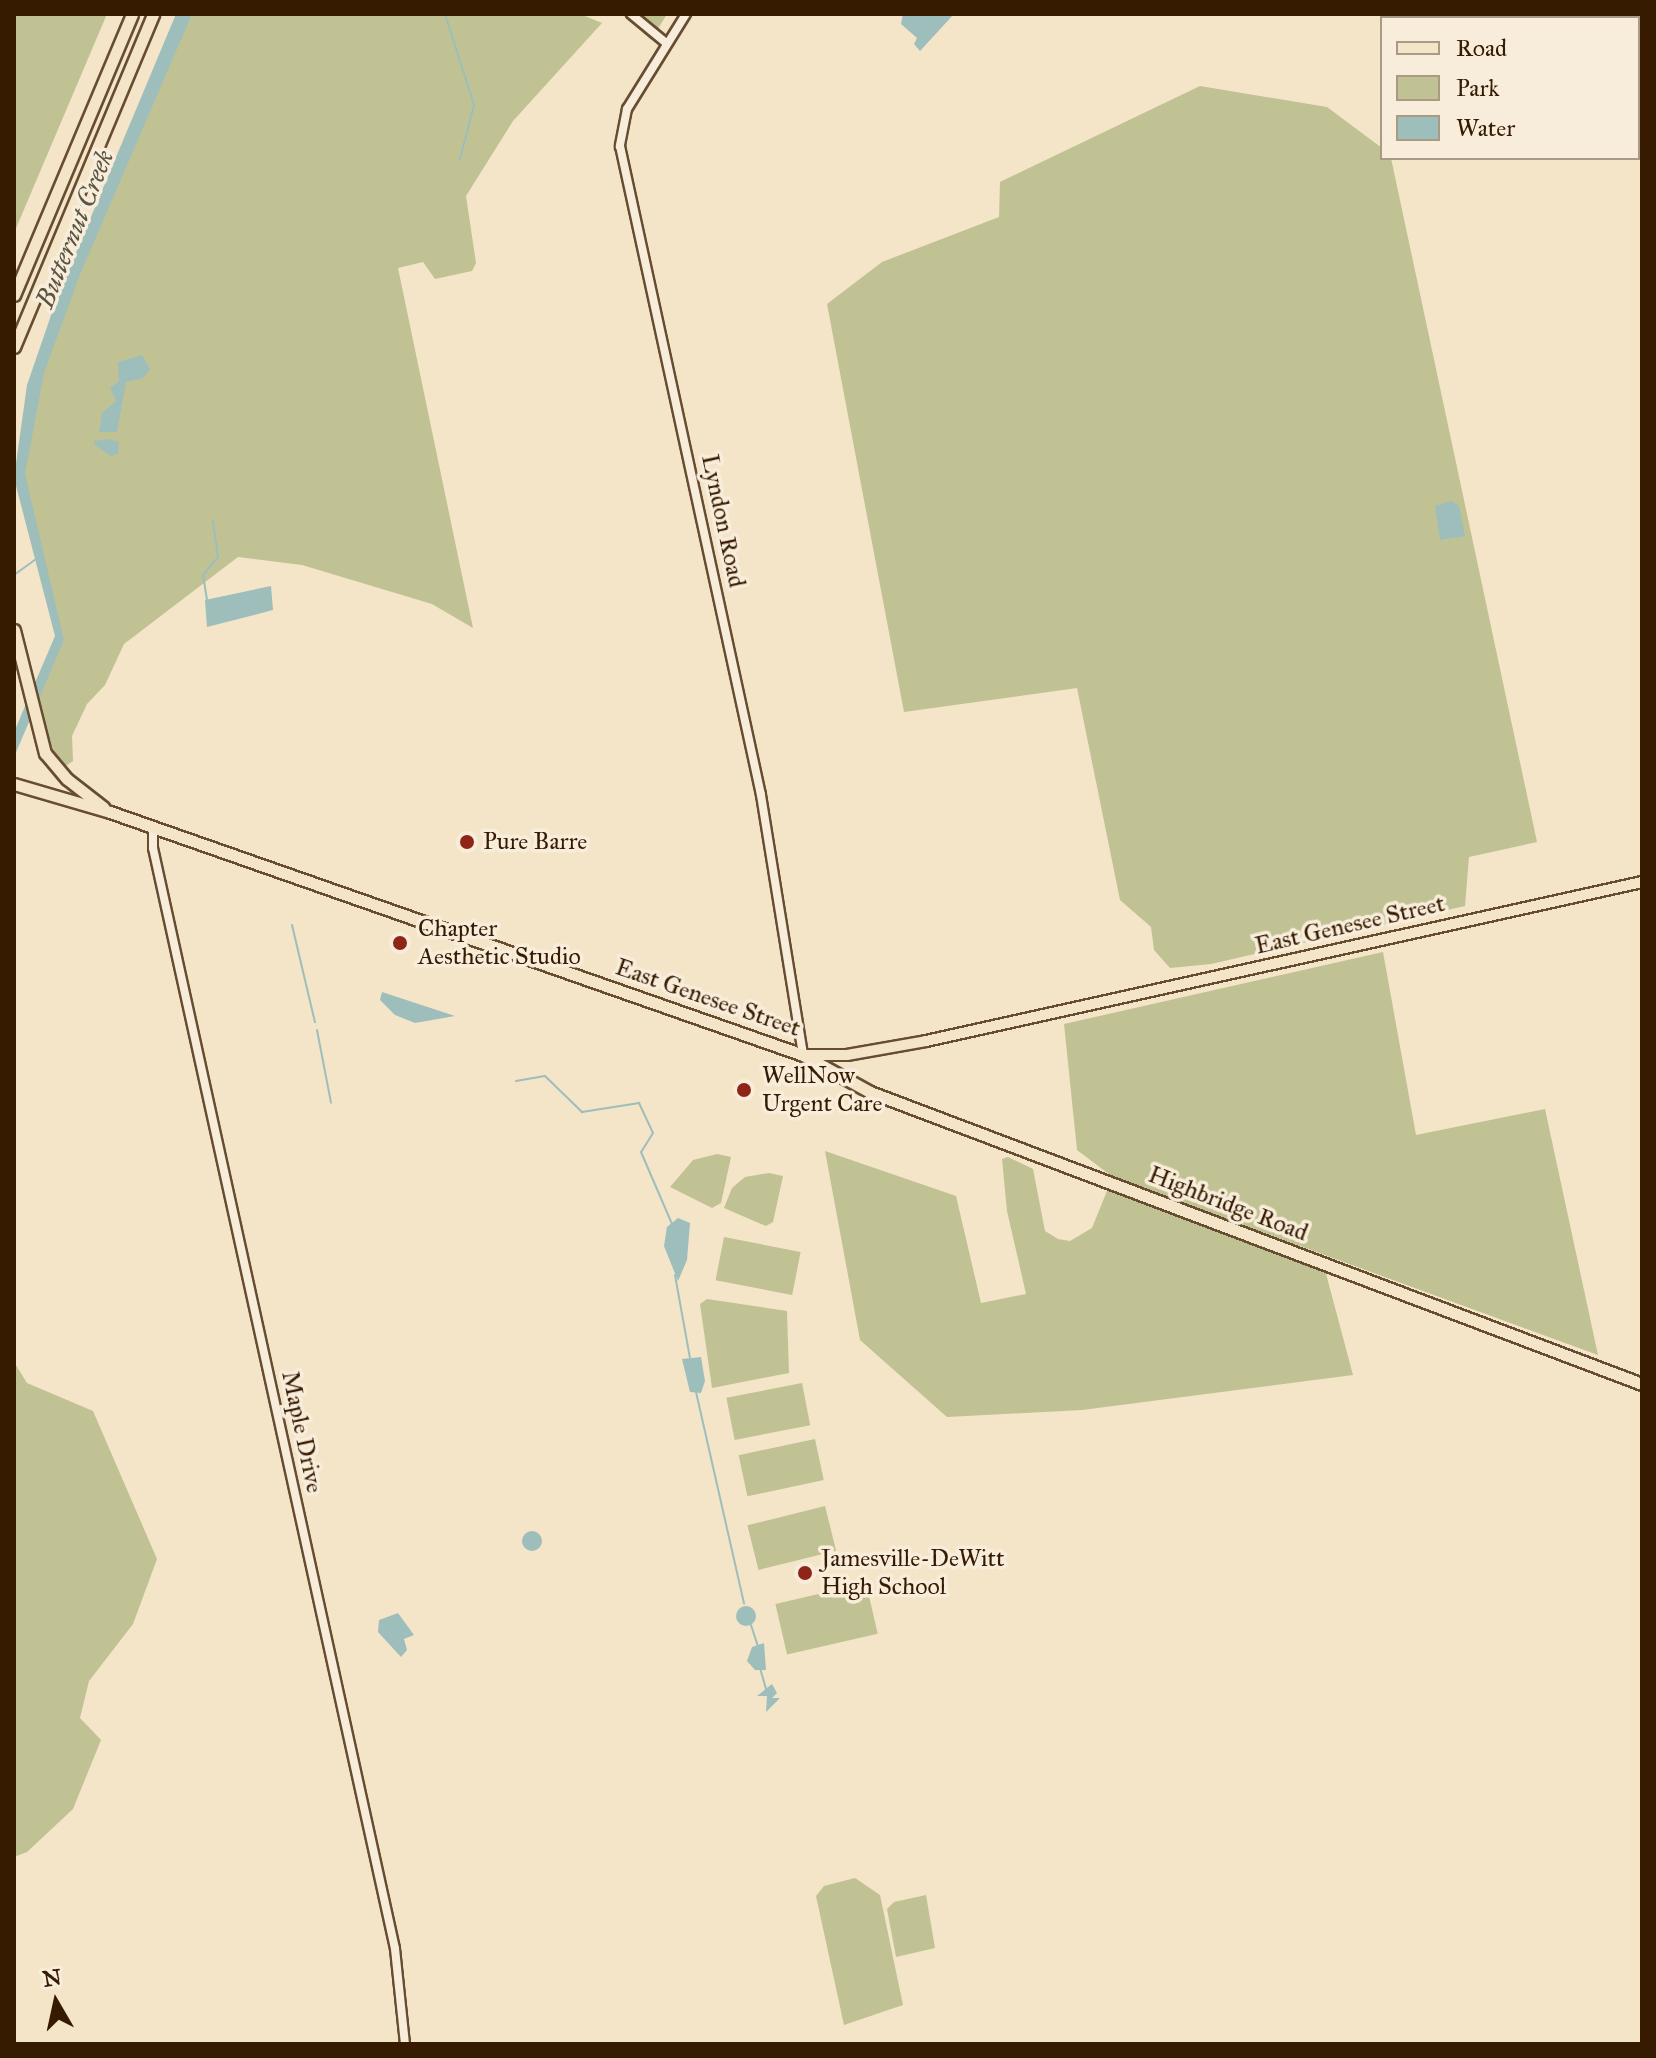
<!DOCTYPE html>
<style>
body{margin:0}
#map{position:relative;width:1656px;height:2058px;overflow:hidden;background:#f4e4c8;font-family:"IM FELL Great Primer",serif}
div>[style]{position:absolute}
.green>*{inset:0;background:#c0c293;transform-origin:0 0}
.water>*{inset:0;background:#9dbebb}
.round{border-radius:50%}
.stream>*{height:2px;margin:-1px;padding:0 1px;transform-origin:1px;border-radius:1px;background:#9dbebb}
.roads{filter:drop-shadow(2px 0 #664d32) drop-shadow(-2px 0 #664d32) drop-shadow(0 2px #664d32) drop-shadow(0 -2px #664d32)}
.minor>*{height:8px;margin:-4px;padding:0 4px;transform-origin:4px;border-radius:4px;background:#f8eddb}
.major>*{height:10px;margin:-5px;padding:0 5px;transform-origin:5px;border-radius:5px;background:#f4e4c8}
.highway>*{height:11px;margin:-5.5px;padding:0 5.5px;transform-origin:5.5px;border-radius:5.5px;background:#f4e4c8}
.dots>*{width:22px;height:22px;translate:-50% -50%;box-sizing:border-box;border:4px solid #f8eddb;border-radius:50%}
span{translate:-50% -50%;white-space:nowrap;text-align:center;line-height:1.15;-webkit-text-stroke:7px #f8eddb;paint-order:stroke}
.street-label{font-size:24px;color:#361b00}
.poi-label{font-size:24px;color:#361b00}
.left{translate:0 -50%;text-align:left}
.water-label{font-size:26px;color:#5a5441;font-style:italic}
.frame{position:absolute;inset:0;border:16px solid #361b00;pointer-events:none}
.legend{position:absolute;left:1380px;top:16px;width:260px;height:144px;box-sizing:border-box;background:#f8eddb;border:2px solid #aa9983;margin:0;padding:10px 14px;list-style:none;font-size:24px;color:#361b00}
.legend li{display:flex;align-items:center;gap:16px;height:40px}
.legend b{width:40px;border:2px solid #aa9983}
.north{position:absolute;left:16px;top:1962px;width:80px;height:80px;-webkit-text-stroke:6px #f8eddb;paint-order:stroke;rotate:351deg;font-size:22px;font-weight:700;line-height:32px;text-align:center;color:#361b00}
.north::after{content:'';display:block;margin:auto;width:28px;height:36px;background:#361b00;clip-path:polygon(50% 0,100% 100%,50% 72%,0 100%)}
</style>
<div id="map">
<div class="green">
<i style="clip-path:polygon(14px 14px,107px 14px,14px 233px)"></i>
<i style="clip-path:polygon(182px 14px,580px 14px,602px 23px,513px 121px,466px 196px,476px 263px,472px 271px,435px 279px,423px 262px,398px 268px,473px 628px,432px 604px,302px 565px,238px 557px,124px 644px,105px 685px,87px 704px,72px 736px,73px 761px,63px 768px,48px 740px,36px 694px,58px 632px,21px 477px,34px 387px)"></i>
<i style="clip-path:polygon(635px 14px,667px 14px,651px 40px,638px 28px)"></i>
<i style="clip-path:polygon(1200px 86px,1327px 107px,1382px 148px,1382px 158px,1391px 158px,1537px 842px,1469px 857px,1465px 906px,1211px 964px,1170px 968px,1154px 950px,1151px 927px,1120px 900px,1077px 688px,904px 712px,827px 304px,882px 262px,999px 217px,1000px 182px)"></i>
<i style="clip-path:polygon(1383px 952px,1416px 1135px,1545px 1109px,1598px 1355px,1114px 1178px,1077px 1150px,1064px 1024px)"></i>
<i style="clip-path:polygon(825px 1151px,956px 1196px,981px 1303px,1026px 1294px,1007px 1211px,1002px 1159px,1008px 1157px,1033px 1169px,1045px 1231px,1058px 1239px,1070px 1241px,1092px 1228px,1109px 1186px,1325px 1270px,1353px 1375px,1082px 1410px,947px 1417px,860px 1340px)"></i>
<i style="clip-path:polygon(717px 1154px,731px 1157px,721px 1203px,712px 1208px,670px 1187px,693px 1160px)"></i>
<i style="clip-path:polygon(769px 1173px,783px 1176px,773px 1222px,766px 1226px,724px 1208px,732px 1188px,745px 1177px)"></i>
<i style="left:724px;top:1237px;width:78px;height:44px;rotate:11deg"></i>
<i style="clip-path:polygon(707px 1299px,787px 1311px,789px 1373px,712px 1388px,700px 1304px)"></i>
<i style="clip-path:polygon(14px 1362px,27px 1383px,93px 1411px,157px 1559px,133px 1624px,89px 1681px,80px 1718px,101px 1740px,73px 1809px,27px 1852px,14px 1857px)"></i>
<i style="left:802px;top:1383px;width:43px;height:77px;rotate:79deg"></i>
<i style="left:815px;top:1439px;width:42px;height:78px;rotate:78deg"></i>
<i style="left:825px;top:1506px;width:46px;height:80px;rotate:76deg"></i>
<i style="left:866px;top:1583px;width:52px;height:93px;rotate:77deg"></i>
<i style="clip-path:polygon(855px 1878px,880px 1895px,903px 2005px,844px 2025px,816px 1896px,824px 1886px)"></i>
<i style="clip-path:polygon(926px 1895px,935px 1948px,896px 1957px,887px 1909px,894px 1902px)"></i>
</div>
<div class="water">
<i style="clip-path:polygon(176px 14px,192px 14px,79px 277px,44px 373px,25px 474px,64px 640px,14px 757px,14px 732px,55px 636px,14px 478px,27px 385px,57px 298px)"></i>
<i style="clip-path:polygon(903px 14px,954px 14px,920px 51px,914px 44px,917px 38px,901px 24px)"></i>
<i style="clip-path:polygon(142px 355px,150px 369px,143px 378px,126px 382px,117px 432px,99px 432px,102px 413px,116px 401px,110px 388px,119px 381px,118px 362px)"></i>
<i style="clip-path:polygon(108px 439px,119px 442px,118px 454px,111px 456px,95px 445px,94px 441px)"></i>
<i style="clip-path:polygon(1451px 501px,1459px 506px,1465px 536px,1440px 540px,1435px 506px)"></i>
<i style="clip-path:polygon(271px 586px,273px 610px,207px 627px,205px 600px)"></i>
<i style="clip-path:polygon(382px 992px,455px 1016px,415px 1023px,395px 1015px,380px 1000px)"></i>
<i style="clip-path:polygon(678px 1218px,690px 1223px,687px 1260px,678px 1281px,664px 1246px,667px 1227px)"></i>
<i style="clip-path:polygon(701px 1357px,705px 1381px,701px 1393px,690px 1392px,682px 1359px)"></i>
<i class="round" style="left:522px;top:1531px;width:20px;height:20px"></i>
<i class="round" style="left:736px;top:1606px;width:20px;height:20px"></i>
<i style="clip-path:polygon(398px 1613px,414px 1635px,404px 1639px,407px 1650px,401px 1657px,378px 1632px,379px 1620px)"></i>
<i style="clip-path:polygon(764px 1643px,766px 1670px,755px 1670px,747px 1661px,752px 1647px)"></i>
<i style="clip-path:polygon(772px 1684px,777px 1693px,772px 1698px,780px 1698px,766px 1712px,767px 1696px,757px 1696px)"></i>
</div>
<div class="stream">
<i style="left:445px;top:14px;width:96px;rotate:72.3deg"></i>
<i style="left:474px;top:105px;width:56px;rotate:104.5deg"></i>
<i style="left:14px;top:575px;width:26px;rotate:-36deg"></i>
<i style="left:207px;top:600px;width:25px;rotate:-99deg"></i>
<i style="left:203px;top:575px;width:23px;rotate:-50deg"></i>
<i style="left:218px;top:557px;width:37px;rotate:-98deg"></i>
<i style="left:292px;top:925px;width:100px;rotate:76.7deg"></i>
<i style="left:317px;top:1030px;width:74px;rotate:79.1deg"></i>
<i style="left:516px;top:1081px;width:29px;rotate:-10deg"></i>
<i style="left:545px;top:1076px;width:52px;rotate:44.2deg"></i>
<i style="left:582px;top:1112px;width:58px;rotate:-9deg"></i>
<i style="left:639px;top:1103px;width:33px;rotate:65deg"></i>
<i style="left:653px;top:1133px;width:22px;rotate:122deg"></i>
<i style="left:641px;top:1152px;width:78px;rotate:66.7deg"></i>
<i style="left:675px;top:1275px;width:84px;rotate:79.8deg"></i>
<i style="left:696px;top:1392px;width:217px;rotate:77.2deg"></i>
<i style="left:751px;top:1625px;width:22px;rotate:72deg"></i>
<i style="left:760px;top:1668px;width:22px;rotate:74deg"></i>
</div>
<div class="roads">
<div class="minor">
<i style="left:631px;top:14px;width:44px;rotate:39.5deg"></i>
<i style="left:686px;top:14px;width:112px;rotate:121.8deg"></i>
<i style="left:627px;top:109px;width:38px;rotate:101deg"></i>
<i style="left:620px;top:146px;width:664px;rotate:77.74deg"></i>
<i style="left:761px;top:795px;width:263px;rotate:80.8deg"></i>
<i style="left:153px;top:830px;width:18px;rotate:90deg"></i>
<i style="left:153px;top:848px;width:1127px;rotate:77.6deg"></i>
<i style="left:395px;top:1949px;width:96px;rotate:84deg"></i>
</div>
<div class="major">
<i style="left:803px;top:1055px;width:44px"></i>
<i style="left:847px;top:1055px;width:80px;rotate:-10deg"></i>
<i style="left:926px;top:1041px;width:733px;rotate:-12.52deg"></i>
</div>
<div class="highway">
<i style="left:14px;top:295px;width:305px;rotate:-67.2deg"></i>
<i style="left:14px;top:347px;width:361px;rotate:-67.3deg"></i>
<i style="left:14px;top:630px;width:127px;rotate:75.9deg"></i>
<i style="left:45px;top:753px;width:34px;rotate:50deg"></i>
<i style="left:67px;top:779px;width:46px;rotate:37.9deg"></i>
<i style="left:14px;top:784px;width:100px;rotate:16.3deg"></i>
<i style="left:110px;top:812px;width:734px;rotate:19.32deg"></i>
<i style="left:803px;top:1055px;width:77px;rotate:28.9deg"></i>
<i style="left:870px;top:1092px;width:825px;rotate:20.72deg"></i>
</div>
</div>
<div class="dots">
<i style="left:467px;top:842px;background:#8f2418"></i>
<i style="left:400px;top:943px;background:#8f2418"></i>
<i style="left:744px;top:1090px;background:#8f2418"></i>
<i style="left:805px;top:1573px;background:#8f2418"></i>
</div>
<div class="street-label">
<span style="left:723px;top:521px;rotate:78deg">Lyndon Road</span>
<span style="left:1350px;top:925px;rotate:-13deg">East Genesee Street</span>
<span style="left:708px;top:998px;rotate:19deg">East Genesee Street</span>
<span style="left:1228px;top:1204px;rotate:21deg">Highbridge Road</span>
<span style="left:302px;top:1432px;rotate:78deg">Maple Drive</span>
</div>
<div class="poi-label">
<span class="left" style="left:483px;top:842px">Pure Barre</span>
<span class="left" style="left:418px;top:943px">Chapter<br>Aesthetic Studio</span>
<span class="left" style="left:762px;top:1090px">WellNow<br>Urgent Care</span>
<span class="left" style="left:821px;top:1573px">Jamesville-DeWitt<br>High School</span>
</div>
<div class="water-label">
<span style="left:75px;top:229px;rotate:-68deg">Butternut Creek</span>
</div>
<div class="frame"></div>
<ul class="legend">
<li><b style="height:10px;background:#f4e4c8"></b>Road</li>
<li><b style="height:22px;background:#c0c293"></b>Park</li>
<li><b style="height:22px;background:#9dbebb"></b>Water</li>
</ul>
<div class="north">N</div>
</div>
